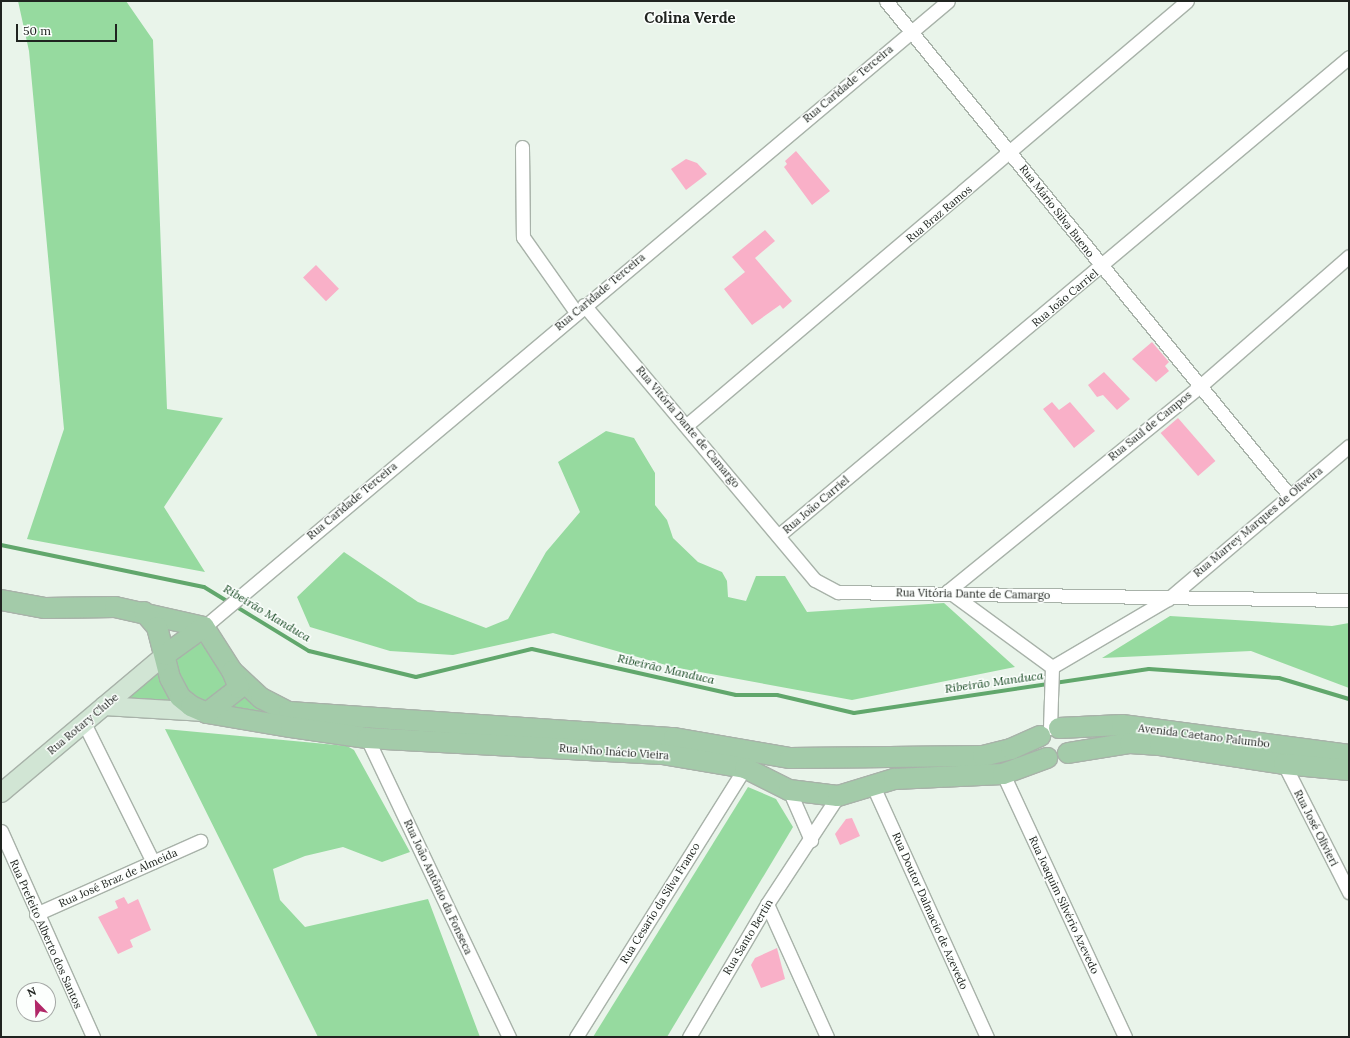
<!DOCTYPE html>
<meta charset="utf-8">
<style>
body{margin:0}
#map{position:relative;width:1350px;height:1038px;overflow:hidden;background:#e9f4ea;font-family:Lora,serif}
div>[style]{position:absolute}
.green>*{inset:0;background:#96da9f}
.stream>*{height:4px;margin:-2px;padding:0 2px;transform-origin:2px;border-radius:2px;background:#61a76c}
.building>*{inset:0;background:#f9b0c8;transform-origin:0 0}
.roads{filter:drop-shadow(1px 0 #a8b2a9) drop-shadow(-1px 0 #a8b2a9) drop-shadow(0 1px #a8b2a9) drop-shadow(0 -1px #a8b2a9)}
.street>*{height:13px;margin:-6.5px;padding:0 6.5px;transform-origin:6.5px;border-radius:6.5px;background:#fff}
.secondary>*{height:18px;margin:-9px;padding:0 9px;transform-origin:9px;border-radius:9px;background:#d1e5d4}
.primary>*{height:20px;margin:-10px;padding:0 10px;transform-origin:10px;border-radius:10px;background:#a3cba9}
span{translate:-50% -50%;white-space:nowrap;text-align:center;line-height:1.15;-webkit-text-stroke:3px #fcfffd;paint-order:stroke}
.street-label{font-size:11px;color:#202420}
.water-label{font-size:12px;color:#13461e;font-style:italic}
.district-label{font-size:15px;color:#202420;font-weight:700}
.frame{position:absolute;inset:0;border:2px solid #202420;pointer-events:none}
.north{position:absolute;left:16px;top:982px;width:40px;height:40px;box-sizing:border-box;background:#fcfffd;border:1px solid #a4a7a5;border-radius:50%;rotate:337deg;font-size:11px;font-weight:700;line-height:16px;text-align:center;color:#202420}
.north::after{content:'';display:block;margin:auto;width:14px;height:18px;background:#b12868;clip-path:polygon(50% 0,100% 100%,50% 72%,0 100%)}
.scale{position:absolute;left:16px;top:24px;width:101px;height:18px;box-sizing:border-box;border:2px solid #202420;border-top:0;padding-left:5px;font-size:12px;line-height:14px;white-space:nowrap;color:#202420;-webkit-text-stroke:3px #fcfffd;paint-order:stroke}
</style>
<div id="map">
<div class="green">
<i style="clip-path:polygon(18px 1px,126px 1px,153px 40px,167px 409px,223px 418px,164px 507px,205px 572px,27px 539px,64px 429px,29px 51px)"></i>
<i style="clip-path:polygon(606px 431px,634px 438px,655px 473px,655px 505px,667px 520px,673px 538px,698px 562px,722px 572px,727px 581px,728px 597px,746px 601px,756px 576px,785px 576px,807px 612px,944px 603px,1015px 667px,852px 700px,673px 667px,553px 633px,453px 655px,390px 651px,310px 627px,297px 597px,344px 552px,418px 602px,486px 628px,508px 619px,546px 552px,580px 512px,558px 462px)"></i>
<i style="clip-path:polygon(1170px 616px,1332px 626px,1349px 623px,1349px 688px,1251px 651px,1102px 658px)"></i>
<i style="clip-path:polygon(198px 642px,205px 645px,228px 675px,227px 687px,205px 703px,193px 699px,180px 685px,175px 661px,184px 650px)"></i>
<i style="clip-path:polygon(159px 669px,161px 685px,180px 704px,125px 697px)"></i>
<i style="clip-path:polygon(243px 693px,269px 713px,229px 710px,240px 701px)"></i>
<i style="clip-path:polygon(165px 729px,347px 746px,354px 750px,410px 852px,382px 862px,343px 847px,305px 856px,273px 869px,280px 900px,305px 927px,428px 899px,480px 1037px,318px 1037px)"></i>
<i style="clip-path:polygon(748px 787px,776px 799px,793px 827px,667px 1037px,593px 1037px)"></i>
</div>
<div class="stream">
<i style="left:1px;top:545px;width:207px;rotate:11.7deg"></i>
<i style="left:204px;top:587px;width:123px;rotate:31.4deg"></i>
<i style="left:309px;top:651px;width:110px;rotate:13.7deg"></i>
<i style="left:416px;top:677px;width:119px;rotate:-13.6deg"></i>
<i style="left:532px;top:649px;width:209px;rotate:12.7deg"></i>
<i style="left:736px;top:695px;width:41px"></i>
<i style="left:777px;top:695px;width:79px;rotate:13.2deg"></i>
<i style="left:854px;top:713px;width:298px;rotate:-8.5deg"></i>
<i style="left:1149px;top:669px;width:130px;rotate:4deg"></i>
<i style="left:1279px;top:678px;width:73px;rotate:16.7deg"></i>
</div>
<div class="building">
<i style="clip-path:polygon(796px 151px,830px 191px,812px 205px,784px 167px,787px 164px,785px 161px)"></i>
<i style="clip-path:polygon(686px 159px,697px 163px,707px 174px,686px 190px,671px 169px)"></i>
<i style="clip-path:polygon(765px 230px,775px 241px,755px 258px,792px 301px,783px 309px,780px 305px,752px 325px,724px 289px,745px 272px,732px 257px)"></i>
<i style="left:316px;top:265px;width:33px;height:18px;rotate:46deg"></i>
<i style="clip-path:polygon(1152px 342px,1169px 362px,1165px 366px,1169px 371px,1156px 382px,1132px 359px)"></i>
<i style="clip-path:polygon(1104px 372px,1130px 399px,1117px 410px,1103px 395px,1097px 397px,1088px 385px)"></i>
<i style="clip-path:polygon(1052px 402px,1059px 410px,1070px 402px,1095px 431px,1074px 448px,1043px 409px)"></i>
<i style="left:1178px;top:418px;width:57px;height:23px;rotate:49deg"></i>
<i style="clip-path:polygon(852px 818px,860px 836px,840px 845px,835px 834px,846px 819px)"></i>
<i style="clip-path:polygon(124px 897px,128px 904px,138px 899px,151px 930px,130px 940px,133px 947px,118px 954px,98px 917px,118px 908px,115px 901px)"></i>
<i style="clip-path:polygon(777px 948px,785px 979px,761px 988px,751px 965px,755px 958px)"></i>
</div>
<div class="roads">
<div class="street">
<i style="left:886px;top:1px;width:638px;rotate:50.79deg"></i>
<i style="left:522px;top:147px;width:90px;rotate:89.4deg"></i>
<i style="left:523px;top:237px;width:92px;rotate:54.8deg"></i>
<i style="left:584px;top:305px;width:359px;rotate:50deg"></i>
<i style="left:815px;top:580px;width:26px;rotate:28deg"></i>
<i style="left:838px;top:592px;width:511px;rotate:0.9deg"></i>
<i style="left:688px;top:424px;width:654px;rotate:-40.29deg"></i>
<i style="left:779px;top:535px;width:744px;rotate:-39.98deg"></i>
<i style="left:204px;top:627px;width:972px;rotate:-40.08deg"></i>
<i style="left:1052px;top:667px;width:129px;rotate:-143.8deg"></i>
<i style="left:948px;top:591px;width:323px;rotate:-39.1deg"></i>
<i style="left:1199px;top:387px;width:199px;rotate:-41.1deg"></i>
<i style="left:1052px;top:667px;width:134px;rotate:-30.4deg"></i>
<i style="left:1168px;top:599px;width:237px;rotate:-40.2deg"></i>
<i style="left:84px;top:723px;width:155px;rotate:63.6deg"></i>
<i style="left:1050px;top:728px;width:61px;rotate:-88.1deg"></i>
<i style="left:367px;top:738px;width:331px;rotate:64.6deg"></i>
<i style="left:1284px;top:764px;width:144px;rotate:63.1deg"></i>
<i style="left:1003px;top:774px;width:290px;rotate:65.1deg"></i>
<i style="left:873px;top:786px;width:276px;rotate:65.6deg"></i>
<i style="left:789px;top:790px;width:55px;rotate:66.3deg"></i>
<i style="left:1px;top:831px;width:226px;rotate:65.9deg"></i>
<i style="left:767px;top:904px;width:146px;rotate:65.7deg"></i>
<i style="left:36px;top:914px;width:180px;rotate:-24deg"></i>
<i style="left:576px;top:1037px;width:318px;rotate:-57.9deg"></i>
<i style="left:689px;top:1037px;width:154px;rotate:-59.6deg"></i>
<i style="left:767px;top:904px;width:129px;rotate:-56.7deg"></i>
</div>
<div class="secondary">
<i style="left:104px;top:706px;width:101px;rotate:3.4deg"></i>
<i style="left:1px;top:793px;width:214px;rotate:-40.1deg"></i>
</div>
<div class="primary">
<i style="left:1px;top:600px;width:45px;rotate:10.3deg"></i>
<i style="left:45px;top:608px;width:70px;rotate:-0.8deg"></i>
<i style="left:115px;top:607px;width:91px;rotate:12.7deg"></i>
<i style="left:204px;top:627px;width:52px;rotate:57.5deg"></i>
<i style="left:232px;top:671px;width:40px;rotate:43deg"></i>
<i style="left:261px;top:698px;width:31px;rotate:27deg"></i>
<i style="left:289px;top:712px;width:386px;rotate:3.9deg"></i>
<i style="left:674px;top:738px;width:118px;rotate:9.8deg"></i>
<i style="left:790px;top:758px;width:193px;rotate:-0.6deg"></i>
<i style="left:983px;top:756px;width:29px;rotate:-14deg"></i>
<i style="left:1011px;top:749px;width:32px;rotate:-24deg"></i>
<i style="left:144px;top:612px;width:20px;rotate:49deg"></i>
<i style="left:157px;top:627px;width:53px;rotate:75.7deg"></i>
<i style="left:170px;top:678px;width:21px;rotate:62deg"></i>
<i style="left:180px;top:697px;width:14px;rotate:39deg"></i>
<i style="left:191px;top:706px;width:17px;rotate:24deg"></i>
<i style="left:207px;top:713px;width:85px;rotate:9.5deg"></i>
<i style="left:291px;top:727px;width:77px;rotate:8.2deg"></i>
<i style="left:367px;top:738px;width:295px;rotate:3.1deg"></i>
<i style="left:662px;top:754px;width:84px;rotate:9.6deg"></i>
<i style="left:745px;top:768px;width:49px;rotate:26.6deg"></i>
<i style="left:789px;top:790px;width:49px;rotate:7deg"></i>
<i style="left:838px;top:796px;width:59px;rotate:-16.9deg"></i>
<i style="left:894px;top:779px;width:109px;rotate:-2.6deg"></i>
<i style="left:1003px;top:774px;width:47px;rotate:-20deg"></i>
<i style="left:165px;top:655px;width:48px;rotate:-35.7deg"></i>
<i style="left:207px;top:713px;width:41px;rotate:-38deg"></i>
<i style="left:239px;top:688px;width:18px;rotate:-112deg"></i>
<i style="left:1059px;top:728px;width:63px;rotate:-2.7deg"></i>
<i style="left:1122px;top:725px;width:229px;rotate:7.5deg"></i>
<i style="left:1068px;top:753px;width:63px;rotate:-9.2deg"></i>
<i style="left:1130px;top:743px;width:30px;rotate:4deg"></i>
<i style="left:1160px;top:745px;width:125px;rotate:8.7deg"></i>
<i style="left:1284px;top:764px;width:65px;rotate:5.3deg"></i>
</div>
</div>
<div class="street-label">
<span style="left:848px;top:84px;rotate:-40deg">Rua Caridade Terceira</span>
<span style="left:1057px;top:211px;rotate:52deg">Rua Mário Silva Bueno</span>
<span style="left:939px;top:214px;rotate:-40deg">Rua Braz Ramos</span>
<span style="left:600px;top:292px;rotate:-40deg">Rua Caridade Terceira</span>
<span style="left:1065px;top:298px;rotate:-40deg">Rua João Carriel</span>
<span style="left:1150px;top:426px;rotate:-39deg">Rua Saul de Campos</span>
<span style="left:688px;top:427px;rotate:50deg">Rua Vitória Dante de Camargo</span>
<span style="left:352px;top:501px;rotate:-40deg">Rua Caridade Terceira</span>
<span style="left:816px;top:505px;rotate:-40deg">Rua João Carriel</span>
<span style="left:1258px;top:522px;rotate:-40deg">Rua Marrey Marques de Oliveira</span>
<span style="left:973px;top:594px;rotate:1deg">Rua Vitória Dante de Camargo</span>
<span style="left:83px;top:724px;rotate:-40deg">Rua Rotary Clube</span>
<span style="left:1204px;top:736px;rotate:7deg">Avenida Caetano Palumbo</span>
<span style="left:614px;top:752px;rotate:4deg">Rua Nho Inácio Vieira</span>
<span style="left:1316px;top:828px;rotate:63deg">Rua José Olivieri</span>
<span style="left:118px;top:878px;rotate:-24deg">Rua José Braz de Almeida</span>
<span style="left:438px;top:887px;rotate:65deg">Rua João Antônio da Fonseca</span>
<span style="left:660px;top:903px;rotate:-58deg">Rua Cesario da Silva Franco</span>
<span style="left:1064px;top:905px;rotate:65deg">Rua Joaquim Silvério Azevedo</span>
<span style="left:930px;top:911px;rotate:66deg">Rua Doutor Dalmacio de Azevedo</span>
<span style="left:46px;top:934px;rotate:66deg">Rua Prefeito Alberto dos Santos</span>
<span style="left:748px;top:937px;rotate:-59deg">Rua Santo Bertin</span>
</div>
<div class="water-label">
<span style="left:267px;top:613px;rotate:31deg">Ribeirão Manduca</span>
<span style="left:666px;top:669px;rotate:13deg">Ribeirão Manduca</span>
<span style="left:994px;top:682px;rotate:-8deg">Ribeirão Manduca</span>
</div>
<div class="district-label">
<span style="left:690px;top:18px">Colina Verde</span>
</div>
<div class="frame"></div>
<div class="north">N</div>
<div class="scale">50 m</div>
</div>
